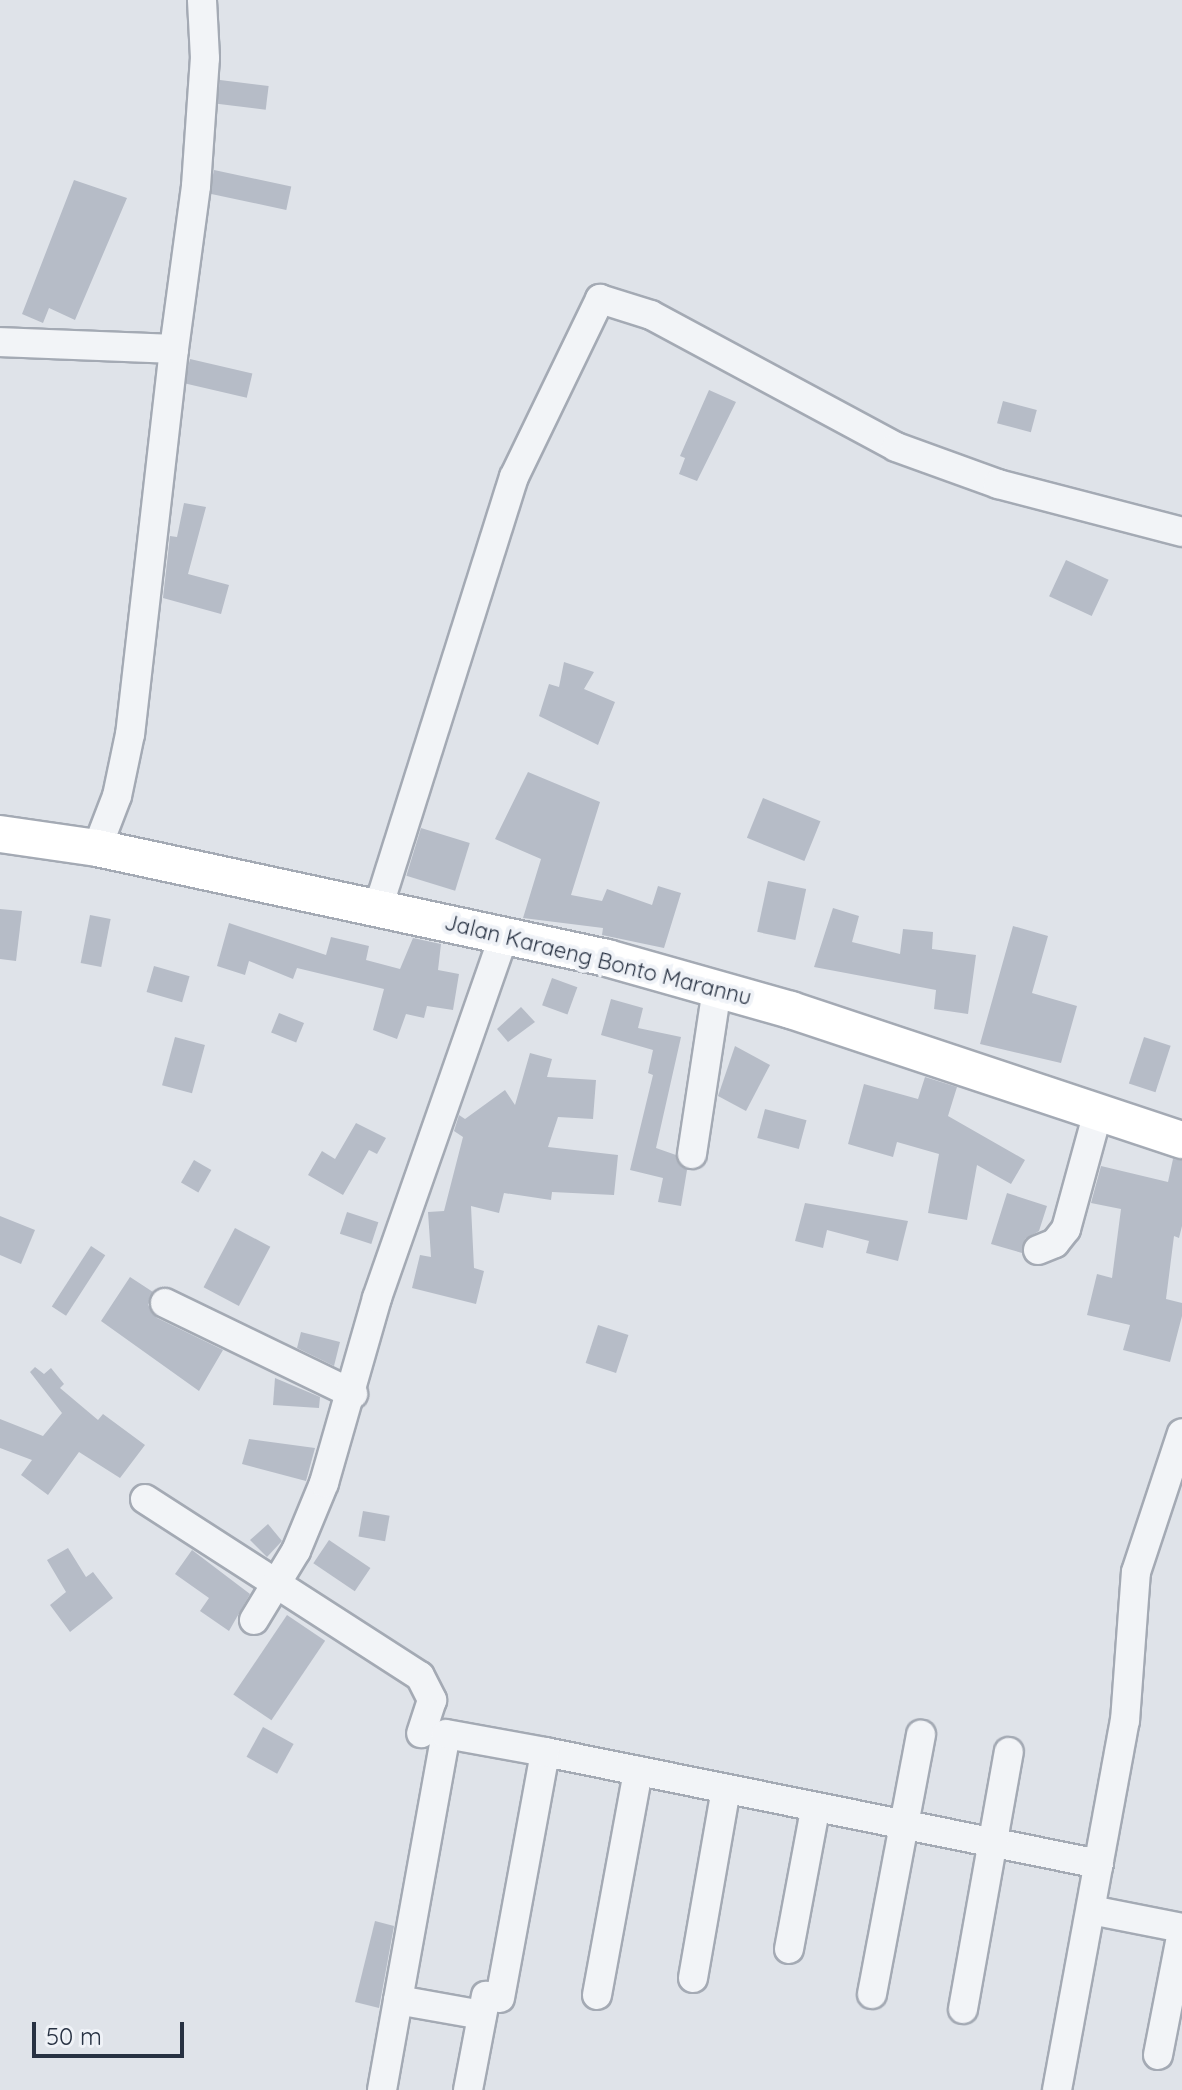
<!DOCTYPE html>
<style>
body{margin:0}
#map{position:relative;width:1182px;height:2090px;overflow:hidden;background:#dfe3e9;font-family:Quicksand,sans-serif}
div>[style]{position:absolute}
.building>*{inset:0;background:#b6bcc7;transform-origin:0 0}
.roads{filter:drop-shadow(2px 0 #a4aab4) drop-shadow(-2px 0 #a4aab4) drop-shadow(0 2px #a4aab4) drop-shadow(0 -2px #a4aab4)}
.minor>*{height:28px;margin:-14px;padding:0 14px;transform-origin:14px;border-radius:14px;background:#f2f4f7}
.major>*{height:36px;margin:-18px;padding:0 18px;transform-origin:18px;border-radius:18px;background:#fff}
span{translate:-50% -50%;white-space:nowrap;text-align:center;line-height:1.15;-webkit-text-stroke:8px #eff2f7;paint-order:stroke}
.street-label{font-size:22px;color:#273142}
.scale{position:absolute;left:32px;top:2022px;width:152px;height:36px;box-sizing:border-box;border:4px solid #273142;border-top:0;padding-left:10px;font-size:24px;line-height:28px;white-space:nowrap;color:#273142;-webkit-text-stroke:6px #eff2f7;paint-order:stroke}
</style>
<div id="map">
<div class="building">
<i style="left:220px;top:80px;width:49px;height:24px;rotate:7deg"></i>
<i style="left:214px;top:170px;width:79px;height:24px;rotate:12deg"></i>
<i style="clip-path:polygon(74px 180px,127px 198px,75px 320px,49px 308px,43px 323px,22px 314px)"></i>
<i style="left:190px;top:359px;width:64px;height:25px;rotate:13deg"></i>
<i style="clip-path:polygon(709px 390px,736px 402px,697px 481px,679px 474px,685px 458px,680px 456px)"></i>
<i style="left:1003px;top:401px;width:35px;height:23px;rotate:15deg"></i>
<i style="clip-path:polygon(184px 503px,206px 507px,188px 574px,229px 585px,221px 614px,163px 598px,170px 536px,177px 537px)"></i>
<i style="left:1066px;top:560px;width:47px;height:40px;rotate:25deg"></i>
<i style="clip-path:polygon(564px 662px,594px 672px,584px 689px,615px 702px,598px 745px,539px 716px,549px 684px,559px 687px)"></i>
<i style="clip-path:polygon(528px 772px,600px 802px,571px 895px,602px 901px,607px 889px,652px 905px,658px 886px,681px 893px,664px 948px,602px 935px,603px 928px,523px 918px,541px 859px,495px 839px)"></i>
<i style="left:763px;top:798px;width:62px;height:43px;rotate:22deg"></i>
<i style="left:421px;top:828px;width:51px;height:50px;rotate:17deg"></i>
<i style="left:768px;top:881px;width:39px;height:52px;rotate:12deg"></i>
<i style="clip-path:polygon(833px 908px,859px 916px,852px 942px,900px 954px,903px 929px,933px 932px,932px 949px,976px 955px,968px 1014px,934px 1009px,936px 990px,814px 967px)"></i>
<i style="clip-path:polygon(0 909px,22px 911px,16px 961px,0 959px)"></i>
<i style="left:90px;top:915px;width:21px;height:49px;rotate:11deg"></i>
<i style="clip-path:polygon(229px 923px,326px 955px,331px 937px,369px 946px,366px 960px,400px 969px,413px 938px,441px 944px,438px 970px,459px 974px,453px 1010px,427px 1006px,424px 1018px,406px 1014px,397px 1039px,373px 1030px,384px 989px,297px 968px,293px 979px,249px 961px,245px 975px,217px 966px)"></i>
<i style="clip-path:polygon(1013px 926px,1048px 936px,1032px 993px,1077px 1006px,1061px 1063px,980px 1044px)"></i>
<i style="left:154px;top:966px;width:37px;height:27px;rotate:16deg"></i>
<i style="left:552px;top:978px;width:27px;height:29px;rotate:20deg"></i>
<i style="clip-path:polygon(611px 999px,643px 1008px,638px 1028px,681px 1037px,656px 1148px,676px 1155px,687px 1170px,681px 1206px,658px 1202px,663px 1178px,630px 1170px,653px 1075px,648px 1073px,653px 1050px,601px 1035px)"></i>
<i style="clip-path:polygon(521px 1007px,535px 1022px,508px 1042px,497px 1029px)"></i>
<i style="left:279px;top:1013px;width:27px;height:21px;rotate:22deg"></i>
<i style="left:175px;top:1037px;width:31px;height:50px;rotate:15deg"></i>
<i style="left:1144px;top:1037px;width:28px;height:49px;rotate:18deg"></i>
<i style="clip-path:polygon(735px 1046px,770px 1065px,746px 1111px,718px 1096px)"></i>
<i style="clip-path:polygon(530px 1053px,552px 1059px,547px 1077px,596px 1080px,593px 1119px,558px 1117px,548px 1147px,618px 1155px,614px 1195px,552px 1192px,551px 1200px,504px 1193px,499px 1213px,471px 1206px,474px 1268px,484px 1271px,476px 1304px,412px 1288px,420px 1255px,431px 1257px,428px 1212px,444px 1211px,463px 1137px,454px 1131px,459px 1115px,465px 1119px,505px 1090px,515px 1105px)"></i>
<i style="clip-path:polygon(925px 1077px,957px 1087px,948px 1116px,1025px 1160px,1011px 1184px,977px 1165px,967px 1220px,928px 1213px,939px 1154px,897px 1142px,893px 1157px,848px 1144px,864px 1084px,918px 1099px)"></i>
<i style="left:765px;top:1109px;width:43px;height:30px;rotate:15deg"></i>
<i style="clip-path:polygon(356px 1123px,386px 1138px,377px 1154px,369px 1150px,343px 1195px,308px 1175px,322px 1151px,335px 1159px)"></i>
<i style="clip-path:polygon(1173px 1159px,1182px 1160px,1182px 1226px,1179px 1238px,1174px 1236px,1166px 1299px,1182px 1303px,1182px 1316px,1170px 1362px,1123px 1350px,1130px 1325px,1087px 1315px,1097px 1274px,1112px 1278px,1121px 1209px,1091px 1203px,1101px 1166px,1168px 1182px)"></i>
<i style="left:194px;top:1160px;width:20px;height:26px;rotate:30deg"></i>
<i style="clip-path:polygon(1007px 1193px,1047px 1206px,1039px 1231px,1025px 1239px,1022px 1253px,991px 1244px)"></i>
<i style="clip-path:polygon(805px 1203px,908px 1221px,898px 1261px,866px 1253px,869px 1241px,827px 1230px,823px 1248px,795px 1241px)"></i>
<i style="left:347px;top:1212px;width:33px;height:23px;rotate:18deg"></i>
<i style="clip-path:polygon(0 1216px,35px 1230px,21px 1264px,0 1255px)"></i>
<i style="left:235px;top:1228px;width:40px;height:67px;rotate:28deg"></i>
<i style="left:91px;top:1246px;width:17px;height:72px;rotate:33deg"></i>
<i style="clip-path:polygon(130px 1277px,153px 1292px,148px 1305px,157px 1318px,223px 1350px,199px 1391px,101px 1321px)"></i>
<i style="left:598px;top:1325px;width:32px;height:40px;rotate:18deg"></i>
<i style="clip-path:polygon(301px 1332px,340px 1342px,334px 1366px,297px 1348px)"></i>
<i style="clip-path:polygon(35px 1367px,44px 1374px,51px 1368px,64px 1384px,60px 1388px,98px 1420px,103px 1414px,145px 1445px,120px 1478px,79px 1452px,48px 1495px,21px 1475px,32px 1460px,0 1448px,0 1419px,43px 1436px,62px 1413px,30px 1372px)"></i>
<i style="clip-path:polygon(275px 1378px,320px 1397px,319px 1408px,273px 1405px)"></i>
<i style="clip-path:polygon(249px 1439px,315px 1448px,306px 1481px,242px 1464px)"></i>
<i style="left:363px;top:1511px;width:27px;height:26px;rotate:10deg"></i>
<i style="clip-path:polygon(268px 1524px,282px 1541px,267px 1557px,250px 1540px)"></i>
<i style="left:329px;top:1540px;width:50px;height:28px;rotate:34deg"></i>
<i style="clip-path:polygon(68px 1548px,86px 1577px,93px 1572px,113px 1598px,70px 1632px,50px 1605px,66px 1592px,47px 1560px)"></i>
<i style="clip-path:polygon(192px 1550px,250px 1594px,229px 1631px,200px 1611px,209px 1598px,175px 1574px)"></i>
<i style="left:287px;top:1615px;width:46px;height:96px;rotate:34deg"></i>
<i style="left:263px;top:1727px;width:35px;height:34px;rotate:29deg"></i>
<i style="clip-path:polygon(375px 1921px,394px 1926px,379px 2008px,355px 2002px)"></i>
</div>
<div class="roads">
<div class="minor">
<i style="left:0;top:342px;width:174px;rotate:2.3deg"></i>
<i style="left:174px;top:349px;width:388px;rotate:96.5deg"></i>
<i style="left:130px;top:734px;width:63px;rotate:101.8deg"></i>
<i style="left:117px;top:796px;width:56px;rotate:111deg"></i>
<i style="left:174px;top:349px;width:164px;rotate:-82.3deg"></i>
<i style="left:196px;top:186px;width:128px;rotate:-86deg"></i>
<i style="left:205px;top:58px;width:58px;rotate:-93deg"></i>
<i style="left:378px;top:908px;width:452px;rotate:-72.5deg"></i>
<i style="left:514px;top:477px;width:198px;rotate:-64.2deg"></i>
<i style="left:600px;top:299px;width:53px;rotate:17.4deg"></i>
<i style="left:651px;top:315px;width:278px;rotate:28.3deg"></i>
<i style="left:896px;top:447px;width:109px;rotate:19.9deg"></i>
<i style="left:998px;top:484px;width:190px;rotate:14.6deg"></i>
<i style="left:692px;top:1154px;width:168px;rotate:-81.4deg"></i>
<i style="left:1038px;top:1250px;width:18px;rotate:-22deg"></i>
<i style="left:1055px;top:1243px;width:18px;rotate:-52deg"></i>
<i style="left:1066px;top:1229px;width:117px;rotate:-74.7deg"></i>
<i style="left:165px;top:1303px;width:209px;rotate:25.8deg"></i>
<i style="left:145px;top:1499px;width:327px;rotate:32.8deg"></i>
<i style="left:420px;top:1676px;width:27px;rotate:63deg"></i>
<i style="left:432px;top:1700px;width:35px;rotate:108deg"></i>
<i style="left:254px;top:1620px;width:81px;rotate:-58.7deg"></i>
<i style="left:296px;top:1551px;width:74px;rotate:-67.6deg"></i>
<i style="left:324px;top:1483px;width:192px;rotate:-74deg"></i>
<i style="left:377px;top:1298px;width:384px;rotate:-70.7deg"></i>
<i style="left:1091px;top:1910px;width:93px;rotate:11.2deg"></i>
<i style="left:789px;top:1949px;width:141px;rotate:-79.4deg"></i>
<i style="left:693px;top:1978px;width:192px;rotate:-80.1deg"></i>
<i style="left:872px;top:1994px;width:264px;rotate:-79.3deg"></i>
<i style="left:597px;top:1995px;width:228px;rotate:-79.6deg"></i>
<i style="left:500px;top:1998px;width:250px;rotate:-79.6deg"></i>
<i style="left:545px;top:1752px;width:565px;rotate:11.43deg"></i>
<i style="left:963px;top:2009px;width:261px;rotate:-79.9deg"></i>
<i style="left:482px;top:2015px;width:85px;rotate:-169.9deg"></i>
<i style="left:398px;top:2000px;width:270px;rotate:-79.8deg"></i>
<i style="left:446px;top:1734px;width:101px;rotate:10.3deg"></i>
<i style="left:1158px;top:2055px;width:125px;rotate:-79deg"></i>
<i style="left:382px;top:2090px;width:91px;rotate:-79.9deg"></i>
<i style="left:468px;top:2090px;width:96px;rotate:-79.2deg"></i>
<i style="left:1057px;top:2090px;width:375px;rotate:-79.6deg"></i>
<i style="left:1125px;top:1721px;width:149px;rotate:-85.8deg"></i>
<i style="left:1136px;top:1572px;width:146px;rotate:-71.7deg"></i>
</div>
<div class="major">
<i style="left:0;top:834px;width:98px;rotate:8.2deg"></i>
<i style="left:97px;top:848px;width:522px;rotate:12.17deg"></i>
<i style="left:607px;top:958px;width:191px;rotate:15.8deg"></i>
<i style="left:791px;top:1010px;width:412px;rotate:18.4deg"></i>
</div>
</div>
<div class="street-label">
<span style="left:598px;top:960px;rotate:14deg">Jalan Karaeng Bonto Marannu</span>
</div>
<div class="scale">50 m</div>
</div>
